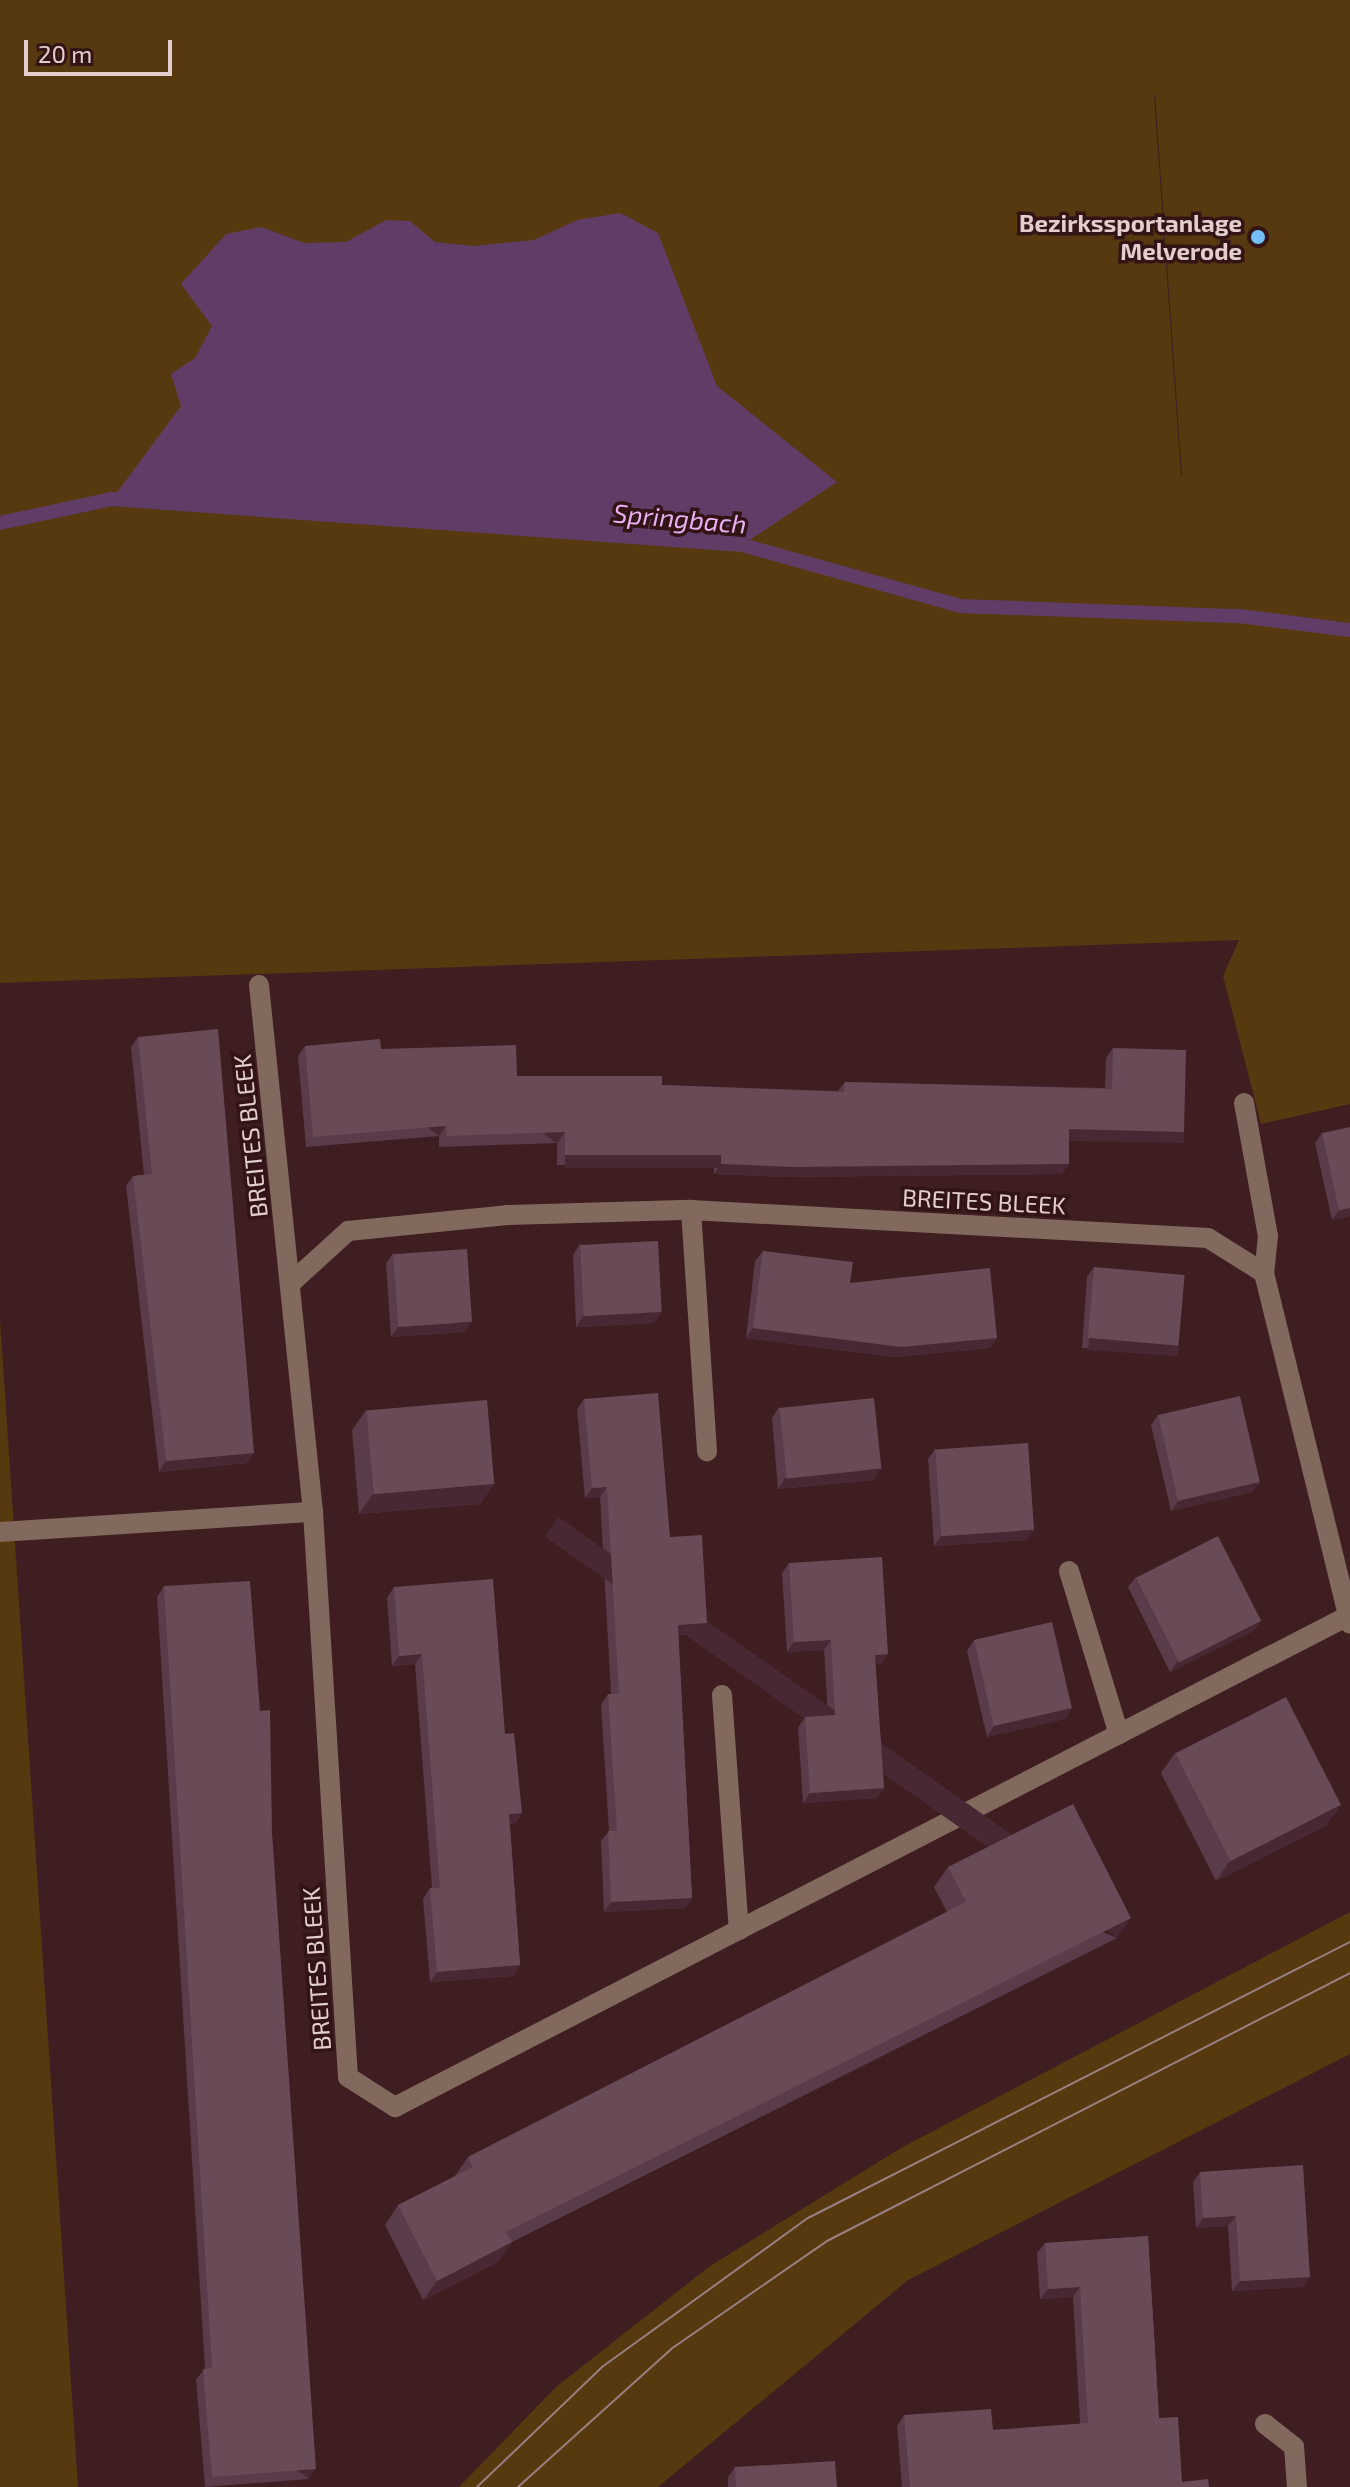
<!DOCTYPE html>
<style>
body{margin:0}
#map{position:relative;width:1350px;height:2487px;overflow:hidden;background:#3e1e20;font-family:"Exo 2",sans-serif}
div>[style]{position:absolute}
.green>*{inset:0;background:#56390f}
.water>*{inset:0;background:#603c66}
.stream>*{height:14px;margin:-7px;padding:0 7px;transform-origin:7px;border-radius:7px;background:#603c66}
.minor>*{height:20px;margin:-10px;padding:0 10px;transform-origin:10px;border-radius:10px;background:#82695e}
.tram>*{height:2px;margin:-1px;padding:0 1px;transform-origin:1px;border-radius:1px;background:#9a7f80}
.wall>*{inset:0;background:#593b49}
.shaded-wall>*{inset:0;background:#482933;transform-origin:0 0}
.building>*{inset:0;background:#684b57;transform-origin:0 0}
.dots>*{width:22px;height:22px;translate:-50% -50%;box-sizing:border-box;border:4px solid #331416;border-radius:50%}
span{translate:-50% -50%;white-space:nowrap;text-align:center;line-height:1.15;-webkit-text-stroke:7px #331416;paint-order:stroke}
.poi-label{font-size:24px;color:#e3cdcd;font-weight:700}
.right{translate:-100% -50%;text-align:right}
.street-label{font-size:24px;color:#e3cdcd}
.water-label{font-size:26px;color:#eab0f3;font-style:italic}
.scale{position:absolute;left:24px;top:40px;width:148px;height:36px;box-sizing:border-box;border:4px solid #e3cdcd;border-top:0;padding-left:10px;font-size:24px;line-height:28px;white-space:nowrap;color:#e3cdcd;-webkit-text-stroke:6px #331416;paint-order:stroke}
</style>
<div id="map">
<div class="green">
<i style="clip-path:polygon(evenodd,0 0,1350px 0,1350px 1104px,1261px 1124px,1223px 976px,1239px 940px,0 983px,0 0,1154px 94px,1155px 95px,1182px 476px,1181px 475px,1154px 94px)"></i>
<i style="clip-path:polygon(0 1319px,78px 2487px,0 2487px)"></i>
<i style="clip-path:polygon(1350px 1912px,1350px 2054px,908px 2280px,658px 2487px,459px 2487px,556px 2387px,710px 2266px,901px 2148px)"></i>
</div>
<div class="water">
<i style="clip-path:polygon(620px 213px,658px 233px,717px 386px,837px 482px,742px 545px,112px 499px,181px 406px,171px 374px,195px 358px,212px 326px,181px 284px,226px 234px,261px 227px,304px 243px,346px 242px,386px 220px,410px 221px,435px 242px,473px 246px,534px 240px,577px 220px)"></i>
</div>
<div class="stream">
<i style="left:0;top:523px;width:115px;rotate:-12.1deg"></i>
<i style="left:112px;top:499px;width:632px;rotate:4.18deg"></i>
<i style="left:742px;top:545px;width:226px;rotate:15.6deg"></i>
<i style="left:960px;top:606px;width:279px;rotate:2.1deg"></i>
<i style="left:1239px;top:616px;width:112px;rotate:7.2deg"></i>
</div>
<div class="minor">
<i style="left:259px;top:985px;width:530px;rotate:84.15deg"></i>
<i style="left:313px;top:1512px;width:566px;rotate:86.46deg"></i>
<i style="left:348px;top:2077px;width:56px;rotate:32.6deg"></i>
<i style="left:395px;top:2107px;width:1070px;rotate:-27.26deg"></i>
<i style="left:1244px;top:1103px;width:135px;rotate:79.8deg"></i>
<i style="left:1268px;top:1236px;width:37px;rotate:96deg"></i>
<i style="left:1264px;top:1273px;width:361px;rotate:76.2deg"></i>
<i style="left:691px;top:1210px;width:242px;rotate:86.2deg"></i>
<i style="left:292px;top:1282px;width:76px;rotate:-42.3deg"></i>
<i style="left:348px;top:1231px;width:160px;rotate:-5.7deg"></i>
<i style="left:507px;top:1215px;width:184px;rotate:-1.6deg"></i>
<i style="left:691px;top:1210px;width:518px;rotate:3.1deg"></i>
<i style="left:1208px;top:1238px;width:66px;rotate:32deg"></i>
<i style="left:0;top:1532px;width:314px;rotate:-3.7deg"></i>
<i style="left:1069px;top:1571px;width:171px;rotate:73deg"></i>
<i style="left:722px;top:1695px;width:236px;rotate:85.9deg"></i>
<i style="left:1265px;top:2424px;width:37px;rotate:38deg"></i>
<i style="left:1294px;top:2447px;width:40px;rotate:85.7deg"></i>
</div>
<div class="tram">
<i style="left:477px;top:2487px;width:173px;rotate:-43.8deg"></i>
<i style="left:602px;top:2367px;width:254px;rotate:-35.9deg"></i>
<i style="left:808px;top:2218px;width:608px;rotate:-26.99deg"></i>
<i style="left:518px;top:2487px;width:206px;rotate:-42deg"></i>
<i style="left:671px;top:2349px;width:190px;rotate:-34.7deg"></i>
<i style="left:827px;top:2241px;width:588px;rotate:-27.13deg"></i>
</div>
<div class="wall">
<i style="clip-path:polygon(138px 1037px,254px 1453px,247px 1463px,159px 1472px,126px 1186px,133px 1176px,144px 1175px,131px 1047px)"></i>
<i style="clip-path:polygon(305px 1046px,381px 1049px,517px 1076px,662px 1085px,838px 1091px,845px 1082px,1105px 1088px,1106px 1058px,1113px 1048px,1177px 1142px,1069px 1139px,1062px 1174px,785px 1177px,714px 1174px,714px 1165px,557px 1165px,557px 1143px,439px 1147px,439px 1136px,306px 1147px,298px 1056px)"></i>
<i style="clip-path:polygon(1322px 1133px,1350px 1216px,1332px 1220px,1315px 1143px)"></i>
<i style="clip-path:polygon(580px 1244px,654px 1323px,576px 1327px,573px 1255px)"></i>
<i style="clip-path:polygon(763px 1251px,850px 1283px,997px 1338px,990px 1348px,894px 1357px,746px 1338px,755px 1261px)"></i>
<i style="clip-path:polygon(393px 1253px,464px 1332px,391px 1337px,386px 1264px)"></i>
<i style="clip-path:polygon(1094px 1267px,1172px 1355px,1082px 1348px,1087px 1277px)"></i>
<i style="clip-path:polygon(584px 1399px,670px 1537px,700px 1634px,678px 1635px,692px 1898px,685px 1908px,604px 1912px,601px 1841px,609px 1831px,601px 1705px,608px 1694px,611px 1694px,600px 1497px,585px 1498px,577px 1409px)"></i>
<i style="clip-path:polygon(779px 1407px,874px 1480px,778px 1489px,772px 1418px)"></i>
<i style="clip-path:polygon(366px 1410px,494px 1484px,480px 1504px,359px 1514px,352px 1430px)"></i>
<i style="clip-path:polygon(1158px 1415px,1260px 1482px,1252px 1492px,1171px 1511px,1151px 1425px)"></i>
<i style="clip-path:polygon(935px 1449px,1027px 1540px,934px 1546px,928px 1459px)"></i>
<i style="clip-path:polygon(789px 1563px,888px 1654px,881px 1664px,875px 1664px,884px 1788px,877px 1798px,803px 1803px,798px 1728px,805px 1717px,828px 1716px,824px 1650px,787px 1652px,782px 1573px)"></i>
<i style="clip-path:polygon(1136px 1577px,1261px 1621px,1253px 1631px,1170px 1672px,1128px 1587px)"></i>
<i style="clip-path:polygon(164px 1586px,260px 1711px,309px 2479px,205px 2487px,196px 2379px,205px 2369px,157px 1597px)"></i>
<i style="clip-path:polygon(394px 1587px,505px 1734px,522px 1813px,515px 1823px,510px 1824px,520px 1965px,513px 1976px,430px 1982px,423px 1899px,430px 1888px,432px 1888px,415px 1664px,392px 1666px,387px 1598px)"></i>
<i style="clip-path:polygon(974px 1640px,1072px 1708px,1065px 1719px,987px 1737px,967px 1651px)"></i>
<i style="clip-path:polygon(1175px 1753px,1327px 1825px,1216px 1881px,1161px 1773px)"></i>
<i style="clip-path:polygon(948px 1867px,1117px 1938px,512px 2242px,498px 2262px,423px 2300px,385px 2225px,398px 2205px,454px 2177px,468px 2157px,947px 1912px,934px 1887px)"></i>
<i style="clip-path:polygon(1200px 2172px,1310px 2277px,1303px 2287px,1232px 2291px,1228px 2226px,1196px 2228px,1193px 2182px)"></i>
<i style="clip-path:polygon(1148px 2236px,1159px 2418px,1182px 2482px,1209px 2487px,902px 2487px,897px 2426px,904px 2415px,993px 2430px,1080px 2424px,1073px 2297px,1040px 2299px,1037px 2253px,1045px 2243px)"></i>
<i style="clip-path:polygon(735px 2467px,837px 2487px,728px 2487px,728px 2477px)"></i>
</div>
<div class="shaded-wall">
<i style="left:446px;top:1126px;width:12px;height:133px;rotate:125deg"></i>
<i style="left:1069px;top:1129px;width:115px;height:12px;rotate:1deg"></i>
<i style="left:565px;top:1132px;width:14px;height:118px;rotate:126deg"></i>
<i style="left:565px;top:1155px;width:156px;height:13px"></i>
<i style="clip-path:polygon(721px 1164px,1069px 1164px,1062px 1174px,785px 1177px,714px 1174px)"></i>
<i style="clip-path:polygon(1350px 1208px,1350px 1216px,1332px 1220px,1339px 1210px)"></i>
<i style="clip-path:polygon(662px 1312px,654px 1323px,576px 1327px,583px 1316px)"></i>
<i style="clip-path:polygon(472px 1322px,464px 1332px,391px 1337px,398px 1327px)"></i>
<i style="clip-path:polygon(753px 1328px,997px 1338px,990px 1348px,894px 1357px,746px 1338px)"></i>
<i style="left:1089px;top:1338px;width:90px;height:12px;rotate:4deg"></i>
<i style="clip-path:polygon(254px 1453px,247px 1463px,159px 1472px,166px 1461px)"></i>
<i style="clip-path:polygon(881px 1469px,874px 1480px,778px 1489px,785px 1478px)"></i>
<i style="clip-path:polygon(1260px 1482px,1252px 1492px,1171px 1511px,1178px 1501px)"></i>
<i style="clip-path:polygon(494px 1484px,480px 1504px,359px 1514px,373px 1494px)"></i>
<i style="clip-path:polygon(607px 1487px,600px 1497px,585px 1498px,592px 1488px)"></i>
<i style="clip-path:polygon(1034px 1530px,1027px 1540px,934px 1546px,941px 1536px)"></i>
<i style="clip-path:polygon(1261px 1621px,1253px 1631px,1170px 1672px,1177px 1662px)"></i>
<i style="clip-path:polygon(707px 1623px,700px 1634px,671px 1635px,678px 1625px)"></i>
<i style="clip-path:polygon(831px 1640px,824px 1650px,787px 1652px,794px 1642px)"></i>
<i style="clip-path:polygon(422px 1654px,415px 1664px,392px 1666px,399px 1656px)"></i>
<i style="clip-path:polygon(888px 1654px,881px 1664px,868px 1665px,875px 1655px)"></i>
<i style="clip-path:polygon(1072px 1708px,1065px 1719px,987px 1737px,994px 1726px)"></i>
<i style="clip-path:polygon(884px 1788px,877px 1798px,803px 1803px,810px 1793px)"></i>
<i style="clip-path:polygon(1341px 1805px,1327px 1825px,1216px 1881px,1230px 1861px)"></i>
<i style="clip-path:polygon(522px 1813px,515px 1823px,502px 1825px,509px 1814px)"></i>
<i style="clip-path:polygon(692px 1898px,685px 1908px,604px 1912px,611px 1902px)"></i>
<i style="left:1131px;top:1918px;width:24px;height:699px;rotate:125deg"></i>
<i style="clip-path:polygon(520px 1965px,513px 1976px,430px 1982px,437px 1972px)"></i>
<i style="clip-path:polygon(1236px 2216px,1228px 2226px,1196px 2228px,1203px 2218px)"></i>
<i style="clip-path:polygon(512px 2242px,498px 2262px,423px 2300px,437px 2281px)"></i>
<i style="clip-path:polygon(1310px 2277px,1303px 2287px,1232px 2291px,1240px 2281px)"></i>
<i style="clip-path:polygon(1080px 2287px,1073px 2297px,1040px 2299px,1048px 2289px)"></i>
<i style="left:316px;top:2469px;width:12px;height:104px;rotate:125deg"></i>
</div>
<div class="building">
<i style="clip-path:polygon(218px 1029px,254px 1453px,166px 1461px,133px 1176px,152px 1174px,138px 1037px)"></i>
<i style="clip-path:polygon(380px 1039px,381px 1049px,516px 1045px,517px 1076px,662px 1076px,662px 1085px,844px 1092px,845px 1082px,1112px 1089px,1113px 1048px,1186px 1050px,1184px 1132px,1069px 1129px,1069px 1164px,792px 1167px,721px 1164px,721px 1155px,565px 1155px,565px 1132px,447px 1136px,446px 1126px,313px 1137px,305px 1046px)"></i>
<i style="clip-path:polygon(1350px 1127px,1350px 1208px,1339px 1210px,1322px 1133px)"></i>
<i style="left:658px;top:1241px;width:71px;height:78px;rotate:87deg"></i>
<i style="left:467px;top:1249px;width:73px;height:74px;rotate:86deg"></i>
<i style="clip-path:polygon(763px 1251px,853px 1262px,850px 1283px,990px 1268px,997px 1338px,901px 1347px,753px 1328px)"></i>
<i style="left:1094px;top:1267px;width:91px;height:71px;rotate:5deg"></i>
<i style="clip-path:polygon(658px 1393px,670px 1537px,702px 1535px,707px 1623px,678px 1625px,692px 1898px,611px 1902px,608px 1831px,617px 1831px,608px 1694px,619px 1694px,607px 1487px,592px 1488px,584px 1399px)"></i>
<i style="left:1240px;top:1396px;width:88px;height:84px;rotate:77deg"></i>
<i style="left:874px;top:1398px;width:71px;height:95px;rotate:84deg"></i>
<i style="left:487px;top:1400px;width:84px;height:121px;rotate:85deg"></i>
<i style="left:1028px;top:1443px;width:87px;height:93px;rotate:86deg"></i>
<i style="left:1218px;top:1536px;width:95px;height:92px;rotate:63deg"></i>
<i style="clip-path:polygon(882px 1557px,888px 1654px,875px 1655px,884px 1788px,810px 1793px,805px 1717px,835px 1715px,831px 1640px,794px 1642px,789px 1563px)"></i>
<i style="clip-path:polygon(493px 1579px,505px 1734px,514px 1733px,522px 1813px,509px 1814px,520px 1965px,437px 1972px,430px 1888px,440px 1888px,422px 1654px,399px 1656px,394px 1587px)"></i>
<i style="clip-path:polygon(250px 1581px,260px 1711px,270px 1710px,272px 1833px,316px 2469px,212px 2477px,203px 2369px,212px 2368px,164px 1586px)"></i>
<i style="left:1052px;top:1622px;width:88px;height:80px;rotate:77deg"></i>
<i style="left:1286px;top:1697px;width:121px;height:124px;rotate:63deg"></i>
<i style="clip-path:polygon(1073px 1804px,1131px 1918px,506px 2232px,512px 2242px,437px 2281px,398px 2205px,473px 2167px,468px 2157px,966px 1902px,948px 1867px)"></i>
<i style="clip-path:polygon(1303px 2165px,1310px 2277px,1240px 2281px,1236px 2216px,1203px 2218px,1200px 2172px)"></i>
<i style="clip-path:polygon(1148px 2236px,1159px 2418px,1178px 2417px,1182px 2482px,1208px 2479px,1209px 2487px,910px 2487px,904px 2415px,991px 2409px,993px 2430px,1088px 2423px,1080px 2287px,1048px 2289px,1045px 2243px)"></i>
<i style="clip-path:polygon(835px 2461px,837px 2487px,736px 2487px,735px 2467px)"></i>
</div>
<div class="dots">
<i style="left:1258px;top:237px;background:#74c0f6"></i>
</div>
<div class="poi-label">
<span class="right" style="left:1242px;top:237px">Bezirkssportanlage<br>Melverode</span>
</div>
<div class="street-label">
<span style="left:250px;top:1136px;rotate:-96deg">BREITES BLEEK</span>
<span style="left:984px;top:1201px;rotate:3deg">BREITES BLEEK</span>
<span style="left:316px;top:1969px;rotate:-94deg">BREITES BLEEK</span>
</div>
<div class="water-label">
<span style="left:680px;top:518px;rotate:5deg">Springbach</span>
</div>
<div class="scale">20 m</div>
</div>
